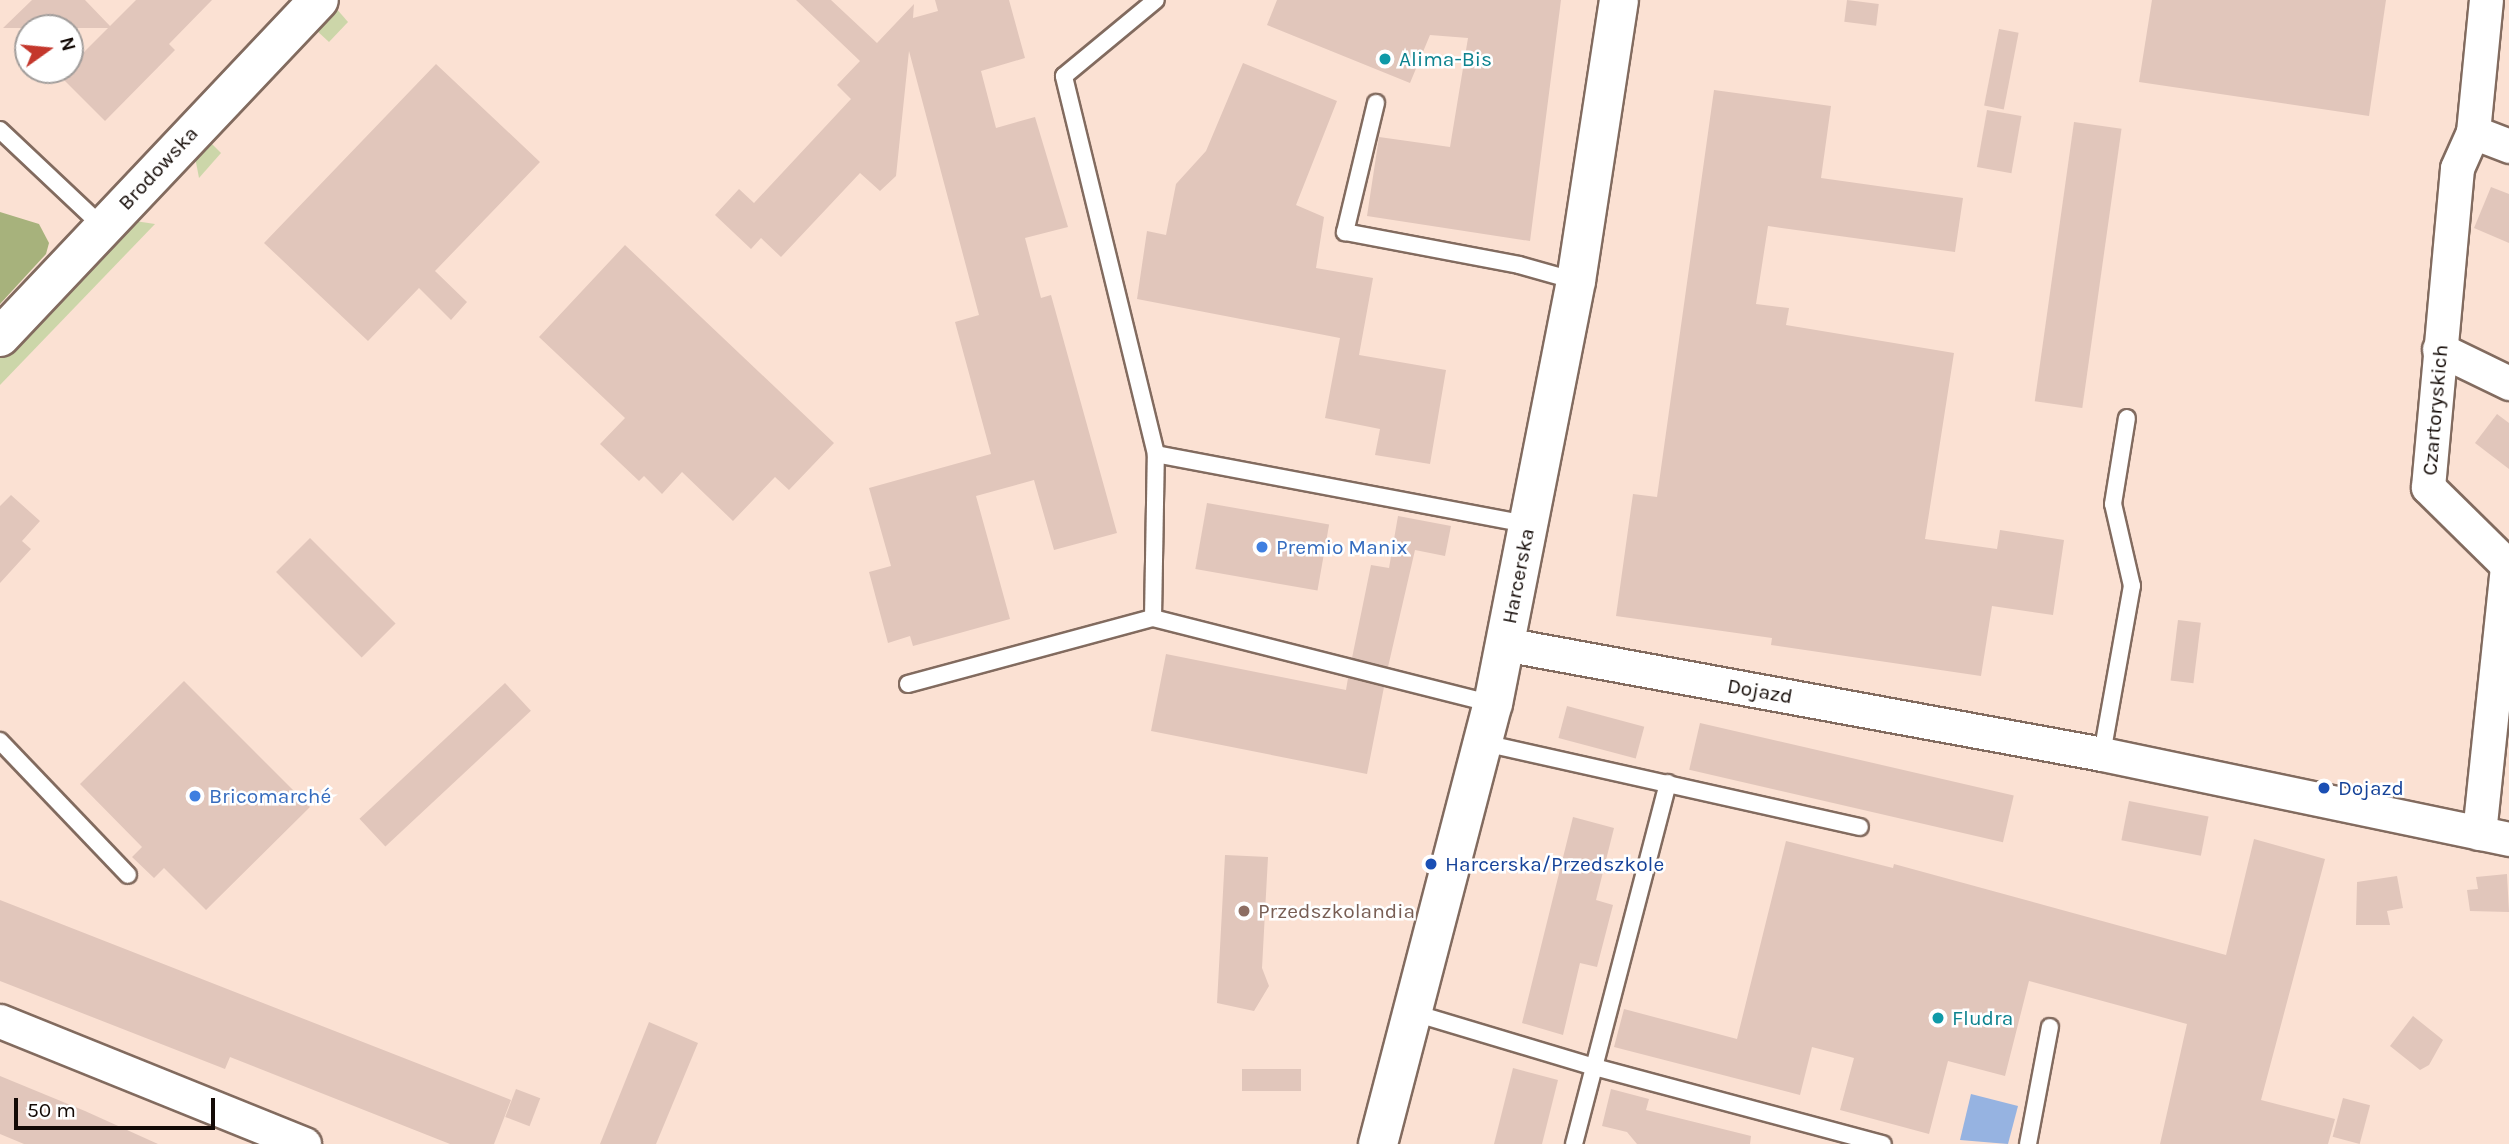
<!DOCTYPE html>
<meta charset="utf-8">
<style>
body{margin:0}
#map{position:relative;width:2509px;height:1144px;overflow:hidden;background:#fbe1d3;font-family:Karla,sans-serif}
div>[style]{position:absolute}
.green>*{inset:0;background:#ccd6a9}
.forest>*{inset:0;background:#a7b27c}
.water>*{inset:0;background:#96b3e1}
.building>*{inset:0;background:#e1c6bb;transform-origin:0 0}
.roads{filter:drop-shadow(2px 0 #826b5f) drop-shadow(-2px 0 #826b5f) drop-shadow(0 2px #826b5f) drop-shadow(0 -2px #826b5f)}
.service>*{height:16px;margin:-8px;padding:0 8px;transform-origin:8px;border-radius:8px;background:#fff}
.minor>*{height:33px;margin:-16.5px;padding:0 16.5px;transform-origin:16.5px;border-radius:16.5px;background:#fff}
.tertiary>*{height:38px;margin:-19px;padding:0 19px;transform-origin:19px;border-radius:19px;background:#fff}
.dots>*{width:19px;height:19px;translate:-50% -50%;box-sizing:border-box;border:4px solid #fff;border-radius:50%}
span{translate:-50% -50%;white-space:nowrap;text-align:center;line-height:1.15;-webkit-text-stroke:5px #fff;paint-order:stroke}
.culture-label{font-size:21px;color:#0d838f}
.left{translate:0 -50%;text-align:left}
.street-label{font-size:21px;color:#130a06}
.shop-label{font-size:21px;color:#366cbe}
.transit-label{font-size:21px;color:#164399}
.education-label{font-size:21px;color:#785e54}
.north{position:absolute;left:14px;top:14px;width:70px;height:70px;box-sizing:border-box;background:#fff;border:2px solid #a19d9b;border-radius:50%;rotate:75deg;font-size:19px;font-weight:700;line-height:28px;text-align:center;color:#130a06}
.north::after{content:'';display:block;margin:auto;width:24px;height:32px;background:#c4372c;clip-path:polygon(50% 0,100% 100%,50% 72%,0 100%)}
.scale{position:absolute;left:14px;top:1098px;width:201px;height:32px;box-sizing:border-box;border:4px solid #130a06;border-top:0;padding-left:9px;font-size:21px;line-height:24px;white-space:nowrap;color:#130a06;-webkit-text-stroke:5px #fff;paint-order:stroke}
</style>
<div id="map">
<div class="green">
<i style="clip-path:polygon(335px 7px,348px 22px,329px 42px,316px 30px)"></i>
<i style="clip-path:polygon(208px 140px,221px 153px,199px 178px,195px 157px)"></i>
<i style="clip-path:polygon(135px 221px,155px 224px,0 385px,0 358px)"></i>
</div>
<div class="forest">
<i style="clip-path:polygon(0 212px,39px 224px,49px 243px,46px 254px,0 304px)"></i>
</div>
<div class="water">
<i style="clip-path:polygon(1971px 1094px,2018px 1106px,2008px 1144px,1960px 1140px)"></i>
</div>
<div class="building">
<i style="clip-path:polygon(32px 0,85px 0,110px 26px,136px 0,212px 0,169px 44px,175px 50px,105px 121px,60px 76px,108px 28px,3px 28px)"></i>
<i style="clip-path:polygon(796px 0,831px 0,877px 43px,914px 4px,913px 18px,938px 11px,935px 0,1009px 0,1025px 58px,981px 71px,996px 128px,1035px 117px,1068px 227px,1025px 238px,1041px 298px,1051px 295px,1117px 533px,1054px 550px,1034px 480px,976px 496px,1010px 619px,913px 646px,910px 636px,888px 643px,869px 572px,891px 566px,869px 488px,991px 454px,955px 322px,979px 315px,909px 51px,896px 176px,880px 191px,860px 173px,781px 257px,761px 238px,751px 249px,715px 215px,739px 189px,754px 203px,851px 99px,837px 85px,860px 61px)"></i>
<i style="clip-path:polygon(1277px 0,1561px 0,1530px 241px,1367px 216px,1379px 137px,1450px 147px,1468px 38px,1430px 35px,1410px 83px,1267px 25px)"></i>
<i style="left:1847px;top:0;width:32px;height:22px;rotate:7deg"></i>
<i style="clip-path:polygon(2152px 0,2386px 0,2369px 116px,2139px 82px)"></i>
<i style="left:1999px;top:29px;width:20px;height:78px;rotate:11deg"></i>
<i style="clip-path:polygon(1243px 63px,1337px 101px,1296px 205px,1324px 217px,1316px 268px,1373px 278px,1359px 355px,1446px 370px,1430px 464px,1375px 455px,1380px 429px,1325px 418px,1340px 338px,1137px 299px,1147px 231px,1166px 235px,1176px 184px,1206px 151px)"></i>
<i style="clip-path:polygon(436px 64px,540px 162px,435px 271px,467px 302px,451px 320px,419px 288px,368px 341px,264px 243px)"></i>
<i style="clip-path:polygon(1714px 90px,1831px 106px,1821px 178px,1963px 198px,1955px 252px,1768px 226px,1756px 304px,1789px 308px,1786px 325px,1954px 353px,1925px 539px,1997px 549px,2000px 530px,2064px 540px,2053px 615px,1992px 606px,1981px 676px,1771px 645px,1772px 638px,1616px 616px,1633px 494px,1657px 497px)"></i>
<i style="left:1987px;top:110px;width:35px;height:58px;rotate:10deg"></i>
<i style="left:2074px;top:122px;width:48px;height:282px;rotate:8deg"></i>
<i style="clip-path:polygon(2491px 187px,2509px 194px,2509px 243px,2474px 228px)"></i>
<i style="clip-path:polygon(625px 245px,834px 443px,789px 490px,775px 477px,733px 521px,682px 472px,662px 494px,644px 476px,639px 481px,600px 444px,625px 418px,539px 337px)"></i>
<i style="clip-path:polygon(2497px 414px,2509px 423px,2509px 469px,2475px 443px)"></i>
<i style="clip-path:polygon(11px 495px,40px 521px,22px 541px,31px 549px,0 583px,0 506px)"></i>
<i style="left:1207px;top:503px;width:124px;height:67px;rotate:10deg"></i>
<i style="clip-path:polygon(1398px 516px,1451px 526px,1445px 556px,1415px 550px,1388px 667px,1352px 658px,1371px 565px,1389px 568px)"></i>
<i style="left:310px;top:538px;width:121px;height:48px;rotate:45deg"></i>
<i style="left:2178px;top:620px;width:23px;height:61px;rotate:7deg"></i>
<i style="clip-path:polygon(1166px 654px,1346px 690px,1348px 678px,1384px 687px,1367px 774px,1151px 731px)"></i>
<i style="clip-path:polygon(184px 681px,310px 807px,206px 910px,164px 868px,154px 878px,132px 857px,142px 847px,80px 784px)"></i>
<i style="left:505px;top:683px;width:38px;height:199px;rotate:47deg"></i>
<i style="left:1567px;top:706px;width:80px;height:33px;rotate:15deg"></i>
<i style="left:1700px;top:723px;width:322px;height:48px;rotate:13deg"></i>
<i style="left:2129px;top:801px;width:81px;height:40px;rotate:11deg"></i>
<i style="clip-path:polygon(1573px 817px,1614px 828px,1596px 900px,1613px 905px,1597px 967px,1580px 963px,1563px 1035px,1522px 1023px)"></i>
<i style="clip-path:polygon(2254px 839px,2325px 859px,2261px 1100px,2335px 1119px,2328px 1144px,2160px 1144px,2187px 1024px,2029px 981px,2005px 1076px,1948px 1061px,1929px 1134px,1840px 1110px,1854px 1058px,1812px 1047px,1800px 1095px,1614px 1047px,1624px 1009px,1737px 1039px,1786px 841px,1893px 868px,1894px 864px,2226px 955px)"></i>
<i style="clip-path:polygon(1225px 855px,1268px 857px,1262px 968px,1269px 986px,1254px 1011px,1217px 1003px)"></i>
<i style="clip-path:polygon(2507px 874px,2509px 912px,2470px 911px,2467px 890px,2478px 889px,2476px 877px)"></i>
<i style="clip-path:polygon(2397px 876px,2403px 908px,2387px 911px,2390px 925px,2356px 925px,2357px 882px)"></i>
<i style="clip-path:polygon(0 900px,511px 1100px,494px 1144px,450px 1144px,230px 1057px,225px 1069px,0 981px)"></i>
<i style="clip-path:polygon(2413px 1016px,2443px 1040px,2429px 1065px,2420px 1070px,2390px 1046px)"></i>
<i style="clip-path:polygon(649px 1022px,698px 1043px,656px 1144px,600px 1144px)"></i>
<i style="clip-path:polygon(1513px 1068px,1558px 1080px,1542px 1144px,1494px 1144px)"></i>
<i style="left:1242px;top:1069px;width:59px;height:22px"></i>
<i style="clip-path:polygon(0 1076px,85px 1111px,158px 1144px,24px 1144px,0 1134px)"></i>
<i style="left:516px;top:1089px;width:26px;height:30px;rotate:21deg"></i>
<i style="clip-path:polygon(1611px 1089px,1649px 1099px,1646px 1110px,1751px 1136px,1750px 1144px,1637px 1144px,1627px 1132px,1602px 1126px)"></i>
<i style="left:2343px;top:1098px;width:28px;height:40px;rotate:15deg"></i>
</div>
<div class="roads">
<div class="service">
<i style="left:1376px;top:103px;width:133px;rotate:103.5deg"></i>
<i style="left:1345px;top:232px;width:177px;rotate:10.7deg"></i>
<i style="left:1519px;top:265px;width:59px;rotate:15.7deg"></i>
<i style="left:0;top:130px;width:141px;rotate:43.3deg"></i>
<i style="left:1156px;top:454px;width:379px;rotate:10.7deg"></i>
<i style="left:1153px;top:618px;width:164px;rotate:-89deg"></i>
<i style="left:1156px;top:454px;width:389px;rotate:-103.7deg"></i>
<i style="left:1064px;top:76px;width:119px;rotate:-39.6deg"></i>
<i style="left:908px;top:684px;width:254px;rotate:-15.1deg"></i>
<i style="left:1153px;top:618px;width:351px;rotate:14.2deg"></i>
<i style="left:0;top:741px;width:185px;rotate:46.3deg"></i>
<i style="left:1484px;top:743px;width:385px;rotate:12.6deg"></i>
<i style="left:2102px;top:754px;width:171px;rotate:-79.9deg"></i>
<i style="left:2132px;top:586px;width:84px;rotate:-103deg"></i>
<i style="left:2113px;top:504px;width:87px;rotate:-80.8deg"></i>
<i style="left:1414px;top:1013px;width:185px;rotate:16.7deg"></i>
<i style="left:1591px;top:1066px;width:302px;rotate:15deg"></i>
<i style="left:1574px;top:1144px;width:373px;rotate:-75.4deg"></i>
<i style="left:2028px;top:1144px;width:119px;rotate:-79.4deg"></i>
</div>
<div class="minor">
<i style="left:2473px;top:132px;width:39px;rotate:21deg"></i>
<i style="left:2439px;top:349px;width:78px;rotate:25.9deg"></i>
<i style="left:1504px;top:644px;width:608px;rotate:10.42deg"></i>
<i style="left:2102px;top:754px;width:416px;rotate:11.8deg"></i>
<i style="left:2479px;top:833px;width:269px;rotate:-84deg"></i>
<i style="left:2507px;top:565px;width:111px;rotate:-135.4deg"></i>
<i style="left:2428px;top:487px;width:320px;rotate:-84.8deg"></i>
<i style="left:2457px;top:168px;width:39px;rotate:-66deg"></i>
<i style="left:2473px;top:132px;width:133px;rotate:-84.4deg"></i>
<i style="left:0;top:1021px;width:328px;rotate:22deg"></i>
</div>
<div class="tertiary">
<i style="left:0;top:337px;width:464px;rotate:-46.6deg"></i>
<i style="left:1378px;top:1144px;width:455px;rotate:-75.4deg"></i>
<i style="left:1493px;top:704px;width:431px;rotate:-78.9deg"></i>
<i style="left:1576px;top:281px;width:284px;rotate:-81.3deg"></i>
</div>
</div>
<div class="dots">
<i style="left:1385px;top:59px;background:#0f9aa8"></i>
<i style="left:1262px;top:547px;background:#3f7fe0"></i>
<i style="left:2324px;top:788px;background:#1a4fb4"></i>
<i style="left:195px;top:796px;background:#3f7fe0"></i>
<i style="left:1431px;top:864px;background:#1a4fb4"></i>
<i style="left:1244px;top:911px;background:#8d6e63"></i>
<i style="left:1938px;top:1018px;background:#0f9aa8"></i>
</div>
<div class="culture-label">
<span class="left" style="left:1399px;top:59px">Alima-Bis</span>
<span class="left" style="left:1952px;top:1018px">Fludra</span>
</div>
<div class="street-label">
<span style="left:158px;top:168px;rotate:-47deg">Brodowska</span>
<span style="left:2435px;top:410px;rotate:-85deg">Czartoryskich</span>
<span style="left:1518px;top:576px;rotate:-79deg">Harcerska</span>
<span style="left:1760px;top:691px;rotate:10deg">Dojazd</span>
</div>
<div class="shop-label">
<span class="left" style="left:1276px;top:547px">Premio Manix</span>
<span class="left" style="left:209px;top:796px">Bricomarché</span>
</div>
<div class="transit-label">
<span class="left" style="left:2338px;top:788px">Dojazd</span>
<span class="left" style="left:1445px;top:864px">Harcerska/Przedszkole</span>
</div>
<div class="education-label">
<span class="left" style="left:1258px;top:911px">Przedszkolandia</span>
</div>
<div class="north">N</div>
<div class="scale">50 m</div>
</div>
